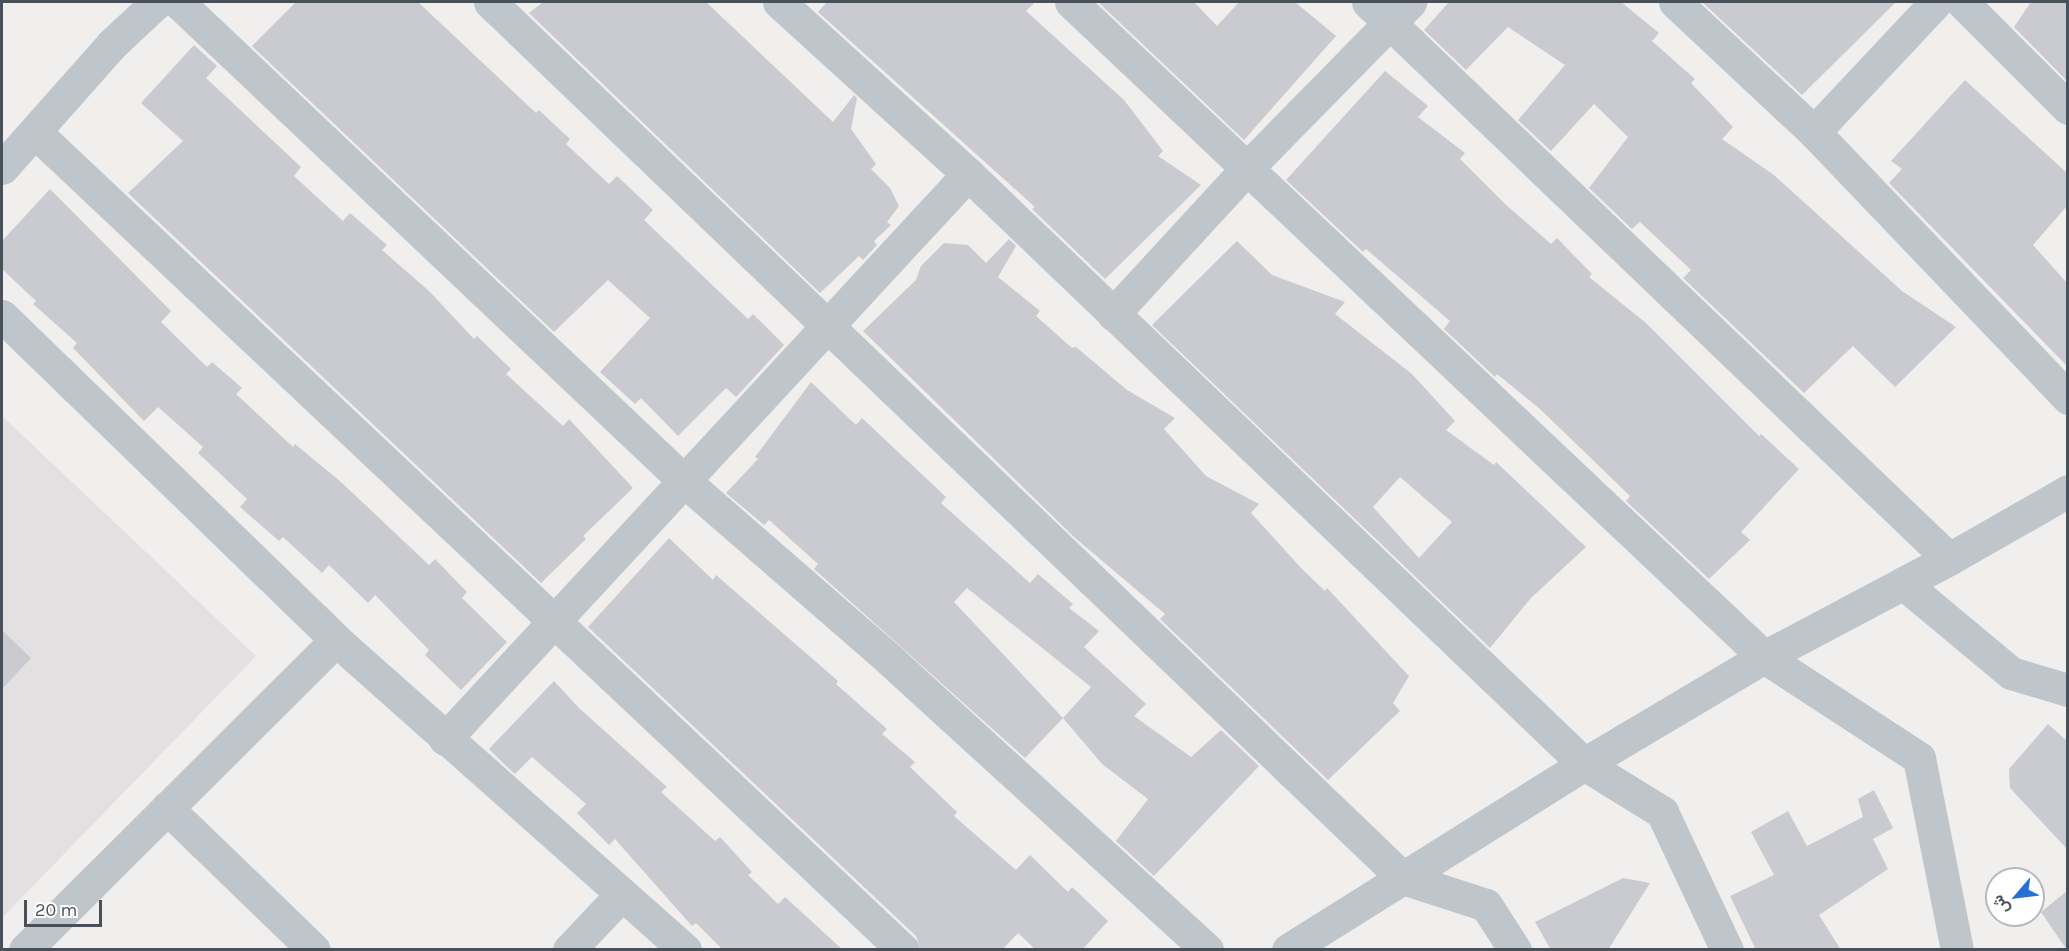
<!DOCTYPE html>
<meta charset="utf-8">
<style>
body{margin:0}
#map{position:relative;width:2069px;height:951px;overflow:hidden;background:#f1eeee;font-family:Karla,Vazirmatn,sans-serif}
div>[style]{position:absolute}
.education>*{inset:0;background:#e2e0e0}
.building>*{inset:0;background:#c9cbd1}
.minor>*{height:33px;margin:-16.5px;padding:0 16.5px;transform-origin:16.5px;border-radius:16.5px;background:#bec6cc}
span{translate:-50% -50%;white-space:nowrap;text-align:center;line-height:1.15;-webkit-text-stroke:5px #fff;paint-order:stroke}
.frame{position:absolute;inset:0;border:3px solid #48515a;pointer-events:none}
.north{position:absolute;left:1985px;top:867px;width:60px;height:60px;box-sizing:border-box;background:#fff;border:2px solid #b6b9bd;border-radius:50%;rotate:242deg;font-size:16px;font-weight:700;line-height:24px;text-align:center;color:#48515a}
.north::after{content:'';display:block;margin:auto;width:21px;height:27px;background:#2570d4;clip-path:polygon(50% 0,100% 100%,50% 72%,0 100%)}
.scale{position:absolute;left:24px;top:900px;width:78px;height:27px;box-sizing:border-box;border:3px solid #48515a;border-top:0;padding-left:8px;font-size:18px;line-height:21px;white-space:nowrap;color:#48515a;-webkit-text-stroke:4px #fff;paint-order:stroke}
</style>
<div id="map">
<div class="education">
<i style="clip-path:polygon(2px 416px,256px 656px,2px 918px)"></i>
</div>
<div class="building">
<i style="clip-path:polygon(296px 2px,418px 2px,536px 113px,539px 110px,570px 139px,566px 144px,609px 184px,617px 176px,653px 210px,644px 220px,748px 319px,753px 314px,784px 345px,736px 397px,726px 388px,678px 436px,641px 398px,635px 404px,600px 372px,650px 318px,608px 280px,554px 332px,252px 46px)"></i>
<i style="clip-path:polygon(543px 2px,706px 2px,833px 122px,854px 95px,857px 98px,851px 129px,876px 164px,871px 169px,890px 188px,899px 206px,887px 222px,891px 225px,874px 241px,877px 245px,863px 260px,859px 256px,820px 293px,529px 13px)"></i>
<i style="clip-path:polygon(827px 2px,1035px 2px,1026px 11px,1124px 100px,1163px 151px,1158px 156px,1201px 185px,1105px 279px,1032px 209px,1035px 207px,818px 12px)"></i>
<i style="clip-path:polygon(1098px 2px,1194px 2px,1217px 26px,1239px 2px,1295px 2px,1336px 36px,1244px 140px)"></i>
<i style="clip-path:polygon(1449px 2px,1621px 2px,1659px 33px,1652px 41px,1695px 79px,1691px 83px,1733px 127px,1722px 139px,1774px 175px,1902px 291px,1956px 327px,1895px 387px,1853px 346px,1804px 393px,1683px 278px,1691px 270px,1640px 222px,1632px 229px,1589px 188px,1628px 137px,1594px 104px,1551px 151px,1518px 120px,1565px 65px,1508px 27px,1466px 70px,1424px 30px)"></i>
<i style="clip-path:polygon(1702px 2px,1896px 2px,1802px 95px)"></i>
<i style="clip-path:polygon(2031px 2px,2067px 2px,2067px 81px,2014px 27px)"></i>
<i style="clip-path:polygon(194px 45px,217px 66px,206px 78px,301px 167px,294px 176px,343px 221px,350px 213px,387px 245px,382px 250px,429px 291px,474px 339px,477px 336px,511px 369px,506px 374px,563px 426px,569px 419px,633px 488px,583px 536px,586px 539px,541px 583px,128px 193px,183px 141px,141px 103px)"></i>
<i style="clip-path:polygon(1385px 71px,1428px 106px,1418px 117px,1465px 153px,1460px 159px,1504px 203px,1551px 244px,1557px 238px,1592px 274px,1589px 277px,1646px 323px,1759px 436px,1761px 434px,1799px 469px,1741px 532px,1750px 540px,1709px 579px,1626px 501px,1630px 496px,1540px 409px,1497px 374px,1495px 377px,1444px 329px,1450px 321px,1366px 249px,1363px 252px,1286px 180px)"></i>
<i style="clip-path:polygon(1965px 80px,2067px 173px,2067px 206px,2033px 245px,2067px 283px,2067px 366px,1889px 183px,1902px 169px,1891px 161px)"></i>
<i style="clip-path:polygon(50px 189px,171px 311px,161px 322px,207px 367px,212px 362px,242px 388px,236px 394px,293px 447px,295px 444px,341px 482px,429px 565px,435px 559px,467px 592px,462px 598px,507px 642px,461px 690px,425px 655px,429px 650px,375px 595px,368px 603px,329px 565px,322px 573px,283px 537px,279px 541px,240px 507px,247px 499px,198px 453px,203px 447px,158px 407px,144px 421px,73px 348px,77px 343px,33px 304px,36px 301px,2px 269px,2px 241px)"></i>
<i style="clip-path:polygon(1009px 239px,1016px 246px,998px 277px,1040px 311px,1036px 316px,1072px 348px,1076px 347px,1127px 390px,1175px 418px,1164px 429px,1206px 476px,1259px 504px,1251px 513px,1302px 569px,1325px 591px,1327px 588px,1409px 676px,1393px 703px,1400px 711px,1328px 780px,1160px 619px,1165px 614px,1074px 537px,863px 331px,916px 280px,921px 266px,944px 243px,968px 245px,986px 263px)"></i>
<i style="clip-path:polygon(evenodd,1237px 241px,1272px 275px,1345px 302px,1335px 314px,1412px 374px,1455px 421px,1446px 430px,1494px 465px,1496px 462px,1586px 547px,1531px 598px,1490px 648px,1152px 325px,1237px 241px,1400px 477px,1452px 522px,1419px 558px,1373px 507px,1400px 477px)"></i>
<i style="clip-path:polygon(evenodd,811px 382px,856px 425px,862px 418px,946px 497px,941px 503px,1030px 583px,1038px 574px,1073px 604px,1069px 608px,1099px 631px,1084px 647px,1146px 704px,1134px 716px,1191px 757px,1221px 730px,1259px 766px,1154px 876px,1116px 841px,1148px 799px,1102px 764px,1063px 718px,1025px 758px,814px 569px,818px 564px,769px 520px,764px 525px,726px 493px,758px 459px,755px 457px,811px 382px,967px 588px,1091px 687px,1063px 718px,954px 602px,967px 588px)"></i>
<i style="clip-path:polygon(669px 538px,713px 580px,716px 575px,838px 681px,836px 684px,887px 729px,882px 734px,915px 762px,910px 767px,957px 812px,954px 816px,1016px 870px,1030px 855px,1068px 892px,1072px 887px,1108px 921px,1082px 950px,1036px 950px,1018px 933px,1002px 950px,921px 950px,916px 936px,588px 627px)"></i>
<i style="clip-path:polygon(2px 630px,31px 658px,2px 689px)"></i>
<i style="clip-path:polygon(554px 681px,579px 708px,667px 787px,661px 792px,715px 841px,720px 837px,752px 872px,748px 875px,778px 904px,785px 897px,843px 950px,723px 950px,696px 923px,692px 926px,615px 839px,609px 845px,577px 813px,586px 804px,532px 757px,515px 774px,504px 764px,489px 749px)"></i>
<i style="clip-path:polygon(2048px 724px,2067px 741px,2067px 849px,2010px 788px,2009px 769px)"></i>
<i style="clip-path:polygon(1874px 790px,1893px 828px,1873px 839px,1888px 869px,1819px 915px,1841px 950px,1756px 950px,1730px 896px,1774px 875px,1751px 832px,1788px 811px,1807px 846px,1863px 817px,1858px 799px)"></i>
<i style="clip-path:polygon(1623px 878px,1650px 883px,1608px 950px,1551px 950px,1535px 922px)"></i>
<i style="clip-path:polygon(2067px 891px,2067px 950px,2041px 912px)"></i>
</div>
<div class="minor">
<i style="left:178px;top:2px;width:694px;rotate:43.42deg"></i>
<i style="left:682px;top:479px;width:277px;rotate:41deg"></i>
<i style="left:891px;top:661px;width:428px;rotate:42.4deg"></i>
<i style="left:490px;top:2px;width:1265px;rotate:43.82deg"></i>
<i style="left:1403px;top:878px;width:87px;rotate:18deg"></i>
<i style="left:1486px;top:905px;width:54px;rotate:57.2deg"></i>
<i style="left:779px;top:2px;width:256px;rotate:42.3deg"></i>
<i style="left:968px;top:174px;width:853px;rotate:43.76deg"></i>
<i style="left:1584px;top:764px;width:92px;rotate:31.6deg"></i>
<i style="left:1662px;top:812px;width:153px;rotate:64.8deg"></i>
<i style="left:1071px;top:2px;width:954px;rotate:43.39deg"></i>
<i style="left:1764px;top:657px;width:185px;rotate:33.1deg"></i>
<i style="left:1919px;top:758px;width:196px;rotate:78.8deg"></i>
<i style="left:1368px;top:2px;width:805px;rotate:43.79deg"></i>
<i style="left:1675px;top:2px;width:190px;rotate:43.1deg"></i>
<i style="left:1814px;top:132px;width:368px;rotate:46.3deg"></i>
<i style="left:1962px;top:2px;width:150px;rotate:45deg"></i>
<i style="left:35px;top:132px;width:1193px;rotate:43.3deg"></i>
<i style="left:1814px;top:132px;width:178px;rotate:-46.8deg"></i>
<i style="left:2px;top:168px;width:166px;rotate:-48.4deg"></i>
<i style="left:112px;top:44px;width:62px;rotate:-43deg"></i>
<i style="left:1113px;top:314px;width:201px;rotate:-47.4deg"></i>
<i style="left:1249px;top:166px;width:230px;rotate:-45.5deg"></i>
<i style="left:2px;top:316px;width:465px;rotate:44.1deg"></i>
<i style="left:336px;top:640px;width:467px;rotate:41.6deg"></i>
<i style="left:1903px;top:583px;width:141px;rotate:39.8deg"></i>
<i style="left:2011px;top:673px;width:59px;rotate:16.6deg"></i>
<i style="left:445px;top:739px;width:770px;rotate:-47.21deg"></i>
<i style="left:167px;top:808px;width:204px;rotate:44deg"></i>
<i style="left:25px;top:950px;width:439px;rotate:-44.9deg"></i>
<i style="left:569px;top:950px;width:77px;rotate:-46.6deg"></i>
<i style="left:1288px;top:950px;width:350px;rotate:-32.1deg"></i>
<i style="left:1584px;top:764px;width:209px;rotate:-30.7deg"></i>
<i style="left:1764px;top:657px;width:209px;rotate:-27.9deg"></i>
<i style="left:1949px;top:559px;width:137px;rotate:-29.7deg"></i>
</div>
<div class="frame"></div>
<div class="north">ش</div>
<div class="scale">20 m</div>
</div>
